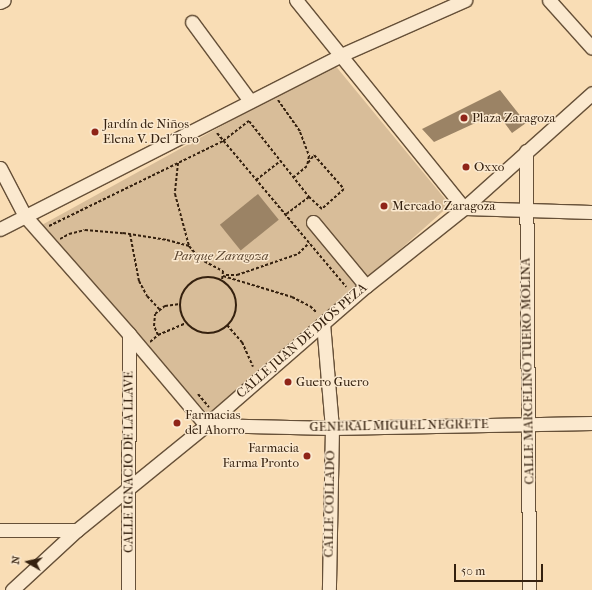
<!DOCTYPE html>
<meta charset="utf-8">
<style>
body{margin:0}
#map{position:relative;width:592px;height:590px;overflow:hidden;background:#f9ddb5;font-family:"IM FELL French Canon",serif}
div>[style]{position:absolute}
.green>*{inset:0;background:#d8bd99}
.building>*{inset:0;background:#9b8365;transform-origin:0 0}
.path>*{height:2px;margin-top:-1px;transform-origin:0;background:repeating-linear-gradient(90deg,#35210f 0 3px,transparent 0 5px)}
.path>.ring{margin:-1px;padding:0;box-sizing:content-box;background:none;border:2px solid #35210f;border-radius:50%}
.roads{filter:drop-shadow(1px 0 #665038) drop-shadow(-1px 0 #665038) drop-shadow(0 1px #665038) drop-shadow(0 -1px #665038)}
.minor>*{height:13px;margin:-6.5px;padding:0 6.5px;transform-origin:6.5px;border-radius:6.5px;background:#fbe9cf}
.dots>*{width:11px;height:11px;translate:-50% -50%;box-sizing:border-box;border:2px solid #fbe9cf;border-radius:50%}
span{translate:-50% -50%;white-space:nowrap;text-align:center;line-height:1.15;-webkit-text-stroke:3px #fbe9cf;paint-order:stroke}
.poi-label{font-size:13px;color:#35210f}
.left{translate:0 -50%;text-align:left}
.right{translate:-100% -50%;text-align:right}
.park-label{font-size:13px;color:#5e4832;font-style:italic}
.street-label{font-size:13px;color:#35210f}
.north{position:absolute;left:8px;top:542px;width:40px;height:40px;-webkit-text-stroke:3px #fbe9cf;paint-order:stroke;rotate:279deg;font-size:11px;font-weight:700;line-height:16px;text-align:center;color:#35210f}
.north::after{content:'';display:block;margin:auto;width:14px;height:18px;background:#35210f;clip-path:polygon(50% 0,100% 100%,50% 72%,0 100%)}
.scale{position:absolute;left:454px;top:564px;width:89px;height:18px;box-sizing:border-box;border:2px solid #35210f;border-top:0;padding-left:5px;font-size:12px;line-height:14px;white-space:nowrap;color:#35210f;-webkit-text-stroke:3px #fbe9cf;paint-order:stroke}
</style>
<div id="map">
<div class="green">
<i style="clip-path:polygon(334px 64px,450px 205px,211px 418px,40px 226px)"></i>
</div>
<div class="building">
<i style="clip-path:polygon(500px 90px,526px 123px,512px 133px,497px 113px,434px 142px,422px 129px)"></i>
<i style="left:258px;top:194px;width:33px;height:49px;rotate:51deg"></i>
</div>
<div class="path">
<i style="left:278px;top:100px;width:39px;rotate:55deg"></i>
<i style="left:300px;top:132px;width:26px;rotate:69deg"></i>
<i style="left:309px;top:156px;width:10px;rotate:101deg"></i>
<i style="left:307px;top:166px;width:17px;rotate:140deg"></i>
<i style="left:217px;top:133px;width:201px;rotate:50deg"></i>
<i style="left:178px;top:163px;width:31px;rotate:96deg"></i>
<i style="left:175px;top:194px;width:54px;rotate:74.9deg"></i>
<i style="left:189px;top:246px;width:17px;rotate:50deg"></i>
<i style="left:200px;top:259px;width:26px;rotate:28deg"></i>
<i style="left:223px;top:271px;width:10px;rotate:96deg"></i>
<i style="left:308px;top:163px;width:10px;rotate:-53deg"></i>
<i style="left:314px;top:155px;width:45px;rotate:48.6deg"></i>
<i style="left:344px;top:189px;width:30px;rotate:138deg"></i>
<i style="left:322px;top:209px;width:18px;rotate:-137deg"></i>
<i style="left:256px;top:180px;width:31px;rotate:-38deg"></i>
<i style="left:49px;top:226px;width:194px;rotate:-26deg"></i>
<i style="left:223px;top:141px;width:33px;rotate:-38deg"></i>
<i style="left:249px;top:121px;width:97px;rotate:51.7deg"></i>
<i style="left:309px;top:197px;width:30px;rotate:143deg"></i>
<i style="left:130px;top:234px;width:48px;rotate:79.2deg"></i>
<i style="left:139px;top:281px;width:17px;rotate:62deg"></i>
<i style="left:147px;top:296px;width:19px;rotate:47deg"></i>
<i style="left:60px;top:239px;width:10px;rotate:-29deg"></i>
<i style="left:69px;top:234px;width:16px;rotate:-14deg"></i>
<i style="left:85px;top:230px;width:38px;rotate:5deg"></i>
<i style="left:123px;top:233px;width:45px;rotate:9deg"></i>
<i style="left:167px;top:240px;width:23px;rotate:15deg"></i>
<i style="left:226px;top:275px;width:11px"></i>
<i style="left:237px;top:275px;width:65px;rotate:-19deg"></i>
<i style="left:298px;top:254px;width:16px;rotate:-45deg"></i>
<i style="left:223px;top:276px;width:72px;rotate:16.9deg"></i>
<i style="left:292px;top:297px;width:20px;rotate:27deg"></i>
<i style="left:310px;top:306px;width:10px;rotate:45deg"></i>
<i class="ring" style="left:180px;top:277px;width:54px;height:54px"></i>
<i style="left:227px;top:325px;width:23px;rotate:49deg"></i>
<i style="left:242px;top:342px;width:27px;rotate:66deg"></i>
<i style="left:158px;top:335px;width:10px;rotate:-114deg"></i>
<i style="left:154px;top:326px;width:12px;rotate:-85deg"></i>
<i style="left:155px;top:314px;width:13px;rotate:-39deg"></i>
<i style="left:165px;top:306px;width:15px;rotate:-8deg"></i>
<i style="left:150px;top:342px;width:11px;rotate:-41deg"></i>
<i style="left:158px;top:335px;width:30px;rotate:-23deg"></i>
<i style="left:198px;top:394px;width:17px;rotate:50deg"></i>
</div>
<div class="roads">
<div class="minor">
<i style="left:296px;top:0;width:267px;rotate:51.1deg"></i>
<i style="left:464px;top:208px;width:128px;rotate:1.8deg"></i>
<i style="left:549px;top:0;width:64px;rotate:48.1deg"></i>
<i style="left:0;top:2px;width:4px;rotate:-27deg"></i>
<i style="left:192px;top:22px;width:98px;rotate:53.7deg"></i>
<i style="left:526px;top:151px;width:439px;rotate:89.6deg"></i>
<i style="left:0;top:168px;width:54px;rotate:62.5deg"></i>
<i style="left:25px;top:216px;width:157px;rotate:48.6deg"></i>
<i style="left:129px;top:334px;width:119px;rotate:49.8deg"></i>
<i style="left:206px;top:425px;width:126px;rotate:1.4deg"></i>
<i style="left:332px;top:428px;width:260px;rotate:-1.1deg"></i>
<i style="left:313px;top:222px;width:83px;rotate:50.4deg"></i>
<i style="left:0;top:229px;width:383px;rotate:-27deg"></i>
<i style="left:341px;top:55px;width:136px;rotate:-23.9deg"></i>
<i style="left:323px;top:323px;width:105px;rotate:85.1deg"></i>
<i style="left:332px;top:428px;width:162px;rotate:91.1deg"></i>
<i style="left:0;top:530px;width:77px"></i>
<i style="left:12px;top:590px;width:88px;rotate:-42.7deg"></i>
<i style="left:77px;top:530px;width:166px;rotate:-39.1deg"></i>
<i style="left:206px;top:425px;width:212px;rotate:-41deg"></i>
<i style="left:366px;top:286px;width:125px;rotate:-38.5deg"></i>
<i style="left:464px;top:208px;width:172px;rotate:-41.9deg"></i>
<i style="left:128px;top:590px;width:256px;rotate:-89.8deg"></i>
</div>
</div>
<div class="dots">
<i style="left:464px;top:118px;background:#8f2418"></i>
<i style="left:95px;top:132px;background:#8f2418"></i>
<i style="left:466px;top:167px;background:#8f2418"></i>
<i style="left:384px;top:206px;background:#8f2418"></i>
<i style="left:288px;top:382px;background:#8f2418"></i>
<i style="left:177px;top:423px;background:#8f2418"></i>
<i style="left:307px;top:456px;background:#8f2418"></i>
</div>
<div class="poi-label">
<span class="left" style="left:472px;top:118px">Plaza Zaragoza</span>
<span class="left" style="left:103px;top:132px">Jardín de Niños<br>Elena V. Del Toro</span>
<span class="left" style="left:474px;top:167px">Oxxo</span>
<span class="left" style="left:392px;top:206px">Mercado Zaragoza</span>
<span class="left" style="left:296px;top:382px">Guero Guero</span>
<span class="left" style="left:185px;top:423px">Farmacias<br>del Ahorro</span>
<span class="right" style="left:299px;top:456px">Farmacia<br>Farma Pronto</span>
</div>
<div class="park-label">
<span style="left:221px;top:256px">Parque Zaragoza</span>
</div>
<div class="street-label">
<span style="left:302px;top:341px;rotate:-41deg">CALLE JUAN DE DIOS PEZA</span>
<span style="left:528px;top:371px;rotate:-91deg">CALLE MARCELINO TUERO MOLINA</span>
<span style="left:399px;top:426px;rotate:-1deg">GENERAL MIGUEL NEGRETE</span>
<span style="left:129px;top:462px;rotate:-90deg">CALLE IGNACIO DE LA LLAVE</span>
<span style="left:330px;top:504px;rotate:-89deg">CALLE COLLADO</span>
</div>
<div class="north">N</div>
<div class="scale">50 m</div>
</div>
